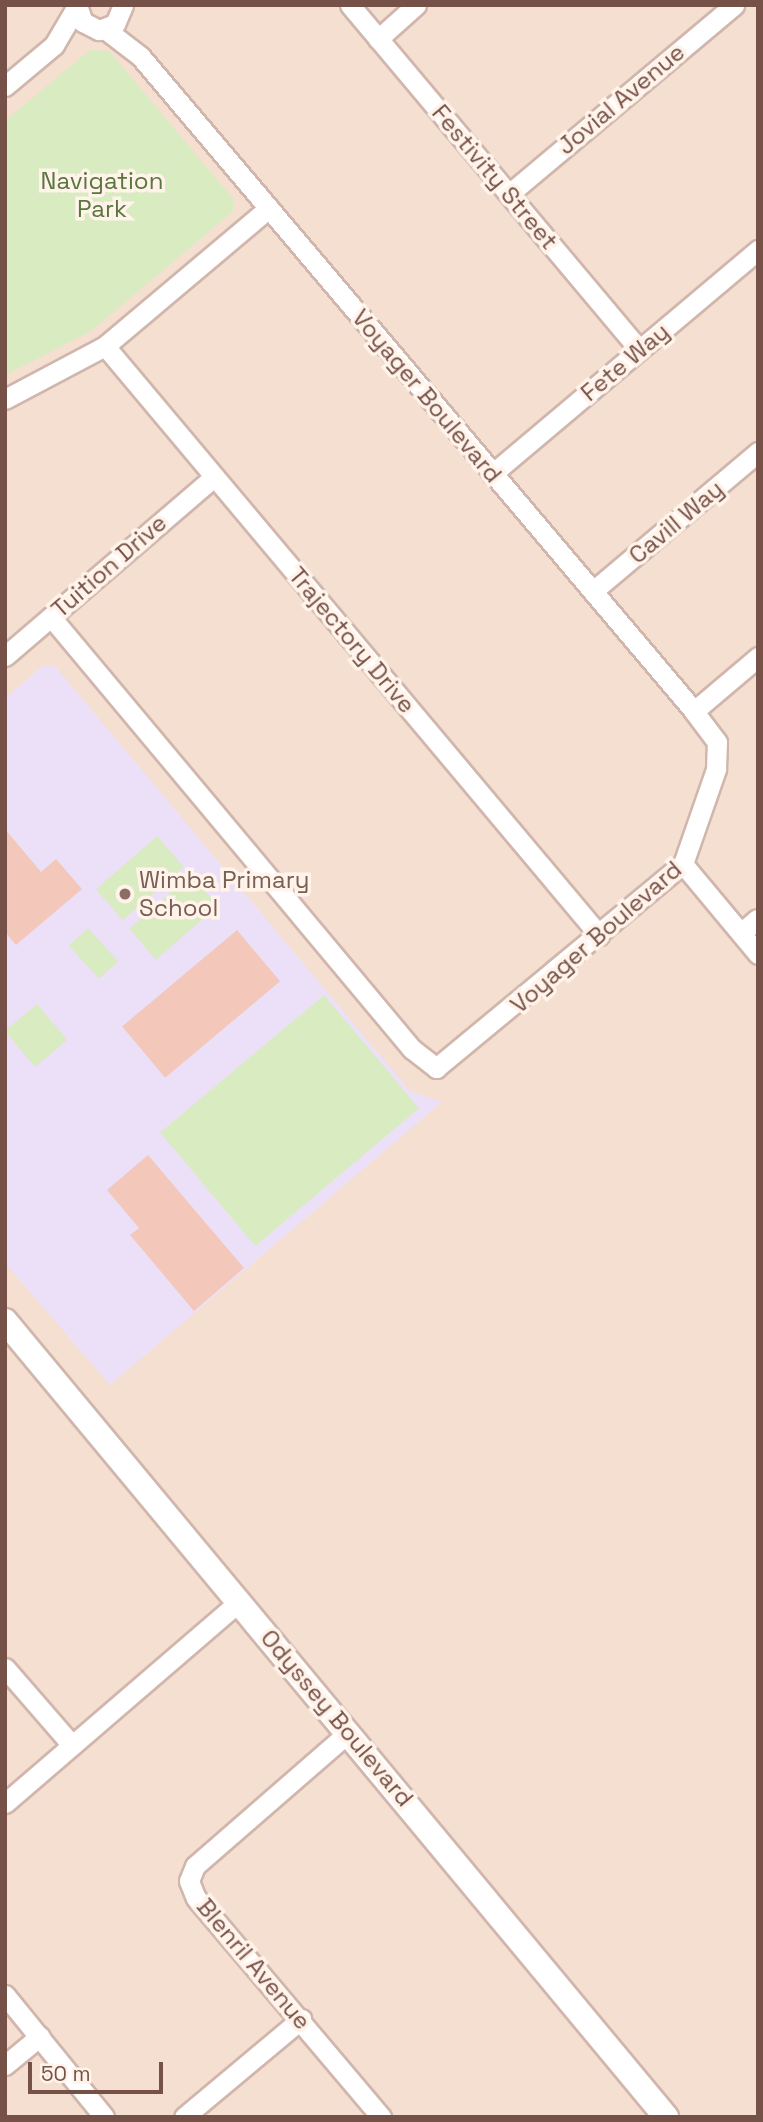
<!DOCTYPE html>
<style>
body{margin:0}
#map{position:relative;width:763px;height:2122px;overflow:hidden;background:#fdefe3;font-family:"Space Grotesk",sans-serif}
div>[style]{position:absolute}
.residential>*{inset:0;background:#f5dfd1;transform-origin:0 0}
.education>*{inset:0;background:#ece0f9}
.green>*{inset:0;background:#d9ebc1;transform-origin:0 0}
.building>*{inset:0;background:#f3c7ba;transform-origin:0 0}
.roads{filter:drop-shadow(2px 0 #d0b6ac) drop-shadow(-2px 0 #d0b6ac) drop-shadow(0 2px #d0b6ac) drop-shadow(0 -2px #d0b6ac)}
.minor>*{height:19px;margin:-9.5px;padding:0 9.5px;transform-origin:9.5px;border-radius:9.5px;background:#fff}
.tertiary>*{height:24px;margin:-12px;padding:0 12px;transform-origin:12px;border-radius:12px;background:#fff}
.dots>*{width:19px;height:19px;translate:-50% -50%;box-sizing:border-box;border:4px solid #fff3ea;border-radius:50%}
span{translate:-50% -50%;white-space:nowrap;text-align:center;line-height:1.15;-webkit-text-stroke:7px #fff3ea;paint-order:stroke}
.street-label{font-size:24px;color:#765148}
.park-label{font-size:24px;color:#58763d}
.education-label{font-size:24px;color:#785e54}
.left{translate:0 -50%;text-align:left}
.frame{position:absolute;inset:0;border:7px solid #765148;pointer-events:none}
.scale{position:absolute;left:28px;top:2062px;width:135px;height:32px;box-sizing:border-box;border:4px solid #765148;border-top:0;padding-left:9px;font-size:21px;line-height:24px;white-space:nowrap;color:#765148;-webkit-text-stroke:5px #fff3ea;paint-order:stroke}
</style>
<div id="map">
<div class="residential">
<i style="left:5px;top:5px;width:753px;height:2112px"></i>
</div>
<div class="education">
<i style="clip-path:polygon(44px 665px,54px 665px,410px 1091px,442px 1102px,110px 1385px,5px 1263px,5px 698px)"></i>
</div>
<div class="green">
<i style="clip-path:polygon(90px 50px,109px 51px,234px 200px,233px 211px,91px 331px,5px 375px,5px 121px)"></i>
<i style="left:157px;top:836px;width:41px;height:81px;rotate:49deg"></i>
<i style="left:191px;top:875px;width:41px;height:82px;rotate:49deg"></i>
<i style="left:88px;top:928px;width:45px;height:26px;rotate:48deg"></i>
<i style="left:324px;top:995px;width:148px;height:214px;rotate:50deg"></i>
<i style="left:37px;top:1004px;width:47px;height:42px;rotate:50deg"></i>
</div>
<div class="building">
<i style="clip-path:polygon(5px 829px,41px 872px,56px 859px,82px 889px,16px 945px,5px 932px)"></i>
<i style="left:237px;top:930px;width:67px;height:150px;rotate:50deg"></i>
<i style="clip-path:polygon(148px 1155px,244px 1268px,194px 1311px,130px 1235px,139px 1228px,107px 1190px)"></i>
</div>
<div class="roads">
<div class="minor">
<i style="left:77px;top:5px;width:18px;rotate:71deg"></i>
<i style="left:83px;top:22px;width:18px;rotate:27deg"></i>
<i style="left:99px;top:30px;width:17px;rotate:-21deg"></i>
<i style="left:115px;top:24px;width:21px;rotate:-67deg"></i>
<i style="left:350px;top:5px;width:450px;rotate:50deg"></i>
<i style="left:378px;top:39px;width:51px;rotate:-41.8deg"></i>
<i style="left:5px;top:86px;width:64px;rotate:-39.9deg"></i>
<i style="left:54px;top:45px;width:45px;rotate:-59.5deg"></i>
<i style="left:509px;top:194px;width:294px;rotate:-40deg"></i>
<i style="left:105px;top:346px;width:769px;rotate:50.01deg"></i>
<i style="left:5px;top:399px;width:113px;rotate:-27.9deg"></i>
<i style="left:105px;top:346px;width:214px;rotate:-40.1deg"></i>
<i style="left:492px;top:474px;width:348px;rotate:-40.1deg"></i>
<i style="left:593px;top:591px;width:216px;rotate:-40.1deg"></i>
<i style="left:51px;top:617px;width:563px;rotate:50.12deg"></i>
<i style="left:412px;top:1049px;width:31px;rotate:38deg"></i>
<i style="left:436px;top:1068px;width:320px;rotate:-39.6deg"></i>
<i style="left:683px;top:864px;width:101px;rotate:-70.8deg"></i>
<i style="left:716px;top:769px;width:27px;rotate:-88deg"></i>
<i style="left:717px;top:742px;width:39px;rotate:-127deg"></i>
<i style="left:694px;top:711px;width:858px;rotate:-130.22deg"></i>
<i style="left:140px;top:56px;width:44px;rotate:-142.4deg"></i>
<i style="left:5px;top:656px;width:275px;rotate:-40.6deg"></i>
<i style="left:694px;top:711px;width:84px;rotate:-40.2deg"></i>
<i style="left:683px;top:864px;width:117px;rotate:50.2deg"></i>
<i style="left:741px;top:933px;width:21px;rotate:-41deg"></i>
<i style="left:5px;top:1668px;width:102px;rotate:49deg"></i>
<i style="left:349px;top:1732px;width:204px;rotate:139deg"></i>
<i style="left:195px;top:1866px;width:16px;rotate:112deg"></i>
<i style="left:189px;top:1881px;width:18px;rotate:68deg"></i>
<i style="left:196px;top:1898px;width:287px;rotate:49.8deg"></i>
<i style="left:5px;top:1803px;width:310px;rotate:-40.7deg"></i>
<i style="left:5px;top:1995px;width:157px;rotate:50.9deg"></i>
<i style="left:5px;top:2065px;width:45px;rotate:-39.6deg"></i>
<i style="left:184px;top:2117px;width:153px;rotate:-39.9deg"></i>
</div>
<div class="tertiary">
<i style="left:5px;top:1321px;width:1035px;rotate:50.29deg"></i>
</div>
</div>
<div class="dots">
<i style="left:125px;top:894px;background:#8d6e63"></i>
</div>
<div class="street-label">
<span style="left:621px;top:99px;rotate:-40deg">Jovial Avenue</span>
<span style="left:495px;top:177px;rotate:50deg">Festivity Street</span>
<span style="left:625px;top:362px;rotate:-40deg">Fete Way</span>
<span style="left:427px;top:396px;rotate:50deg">Voyager Boulevard</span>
<span style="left:676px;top:522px;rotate:-40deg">Cavill Way</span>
<span style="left:109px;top:566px;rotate:-41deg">Tuition Drive</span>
<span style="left:352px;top:640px;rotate:50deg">Trajectory Drive</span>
<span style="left:596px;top:937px;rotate:-41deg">Voyager Boulevard</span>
<span style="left:337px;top:1718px;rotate:50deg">Odyssey Boulevard</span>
<span style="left:254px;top:1964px;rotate:50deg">Blenril Avenue</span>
</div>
<div class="park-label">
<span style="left:102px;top:195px">Navigation<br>Park</span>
</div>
<div class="education-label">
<span class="left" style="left:139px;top:894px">Wimba Primary<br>School</span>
</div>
<div class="frame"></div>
<div class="scale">50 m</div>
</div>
